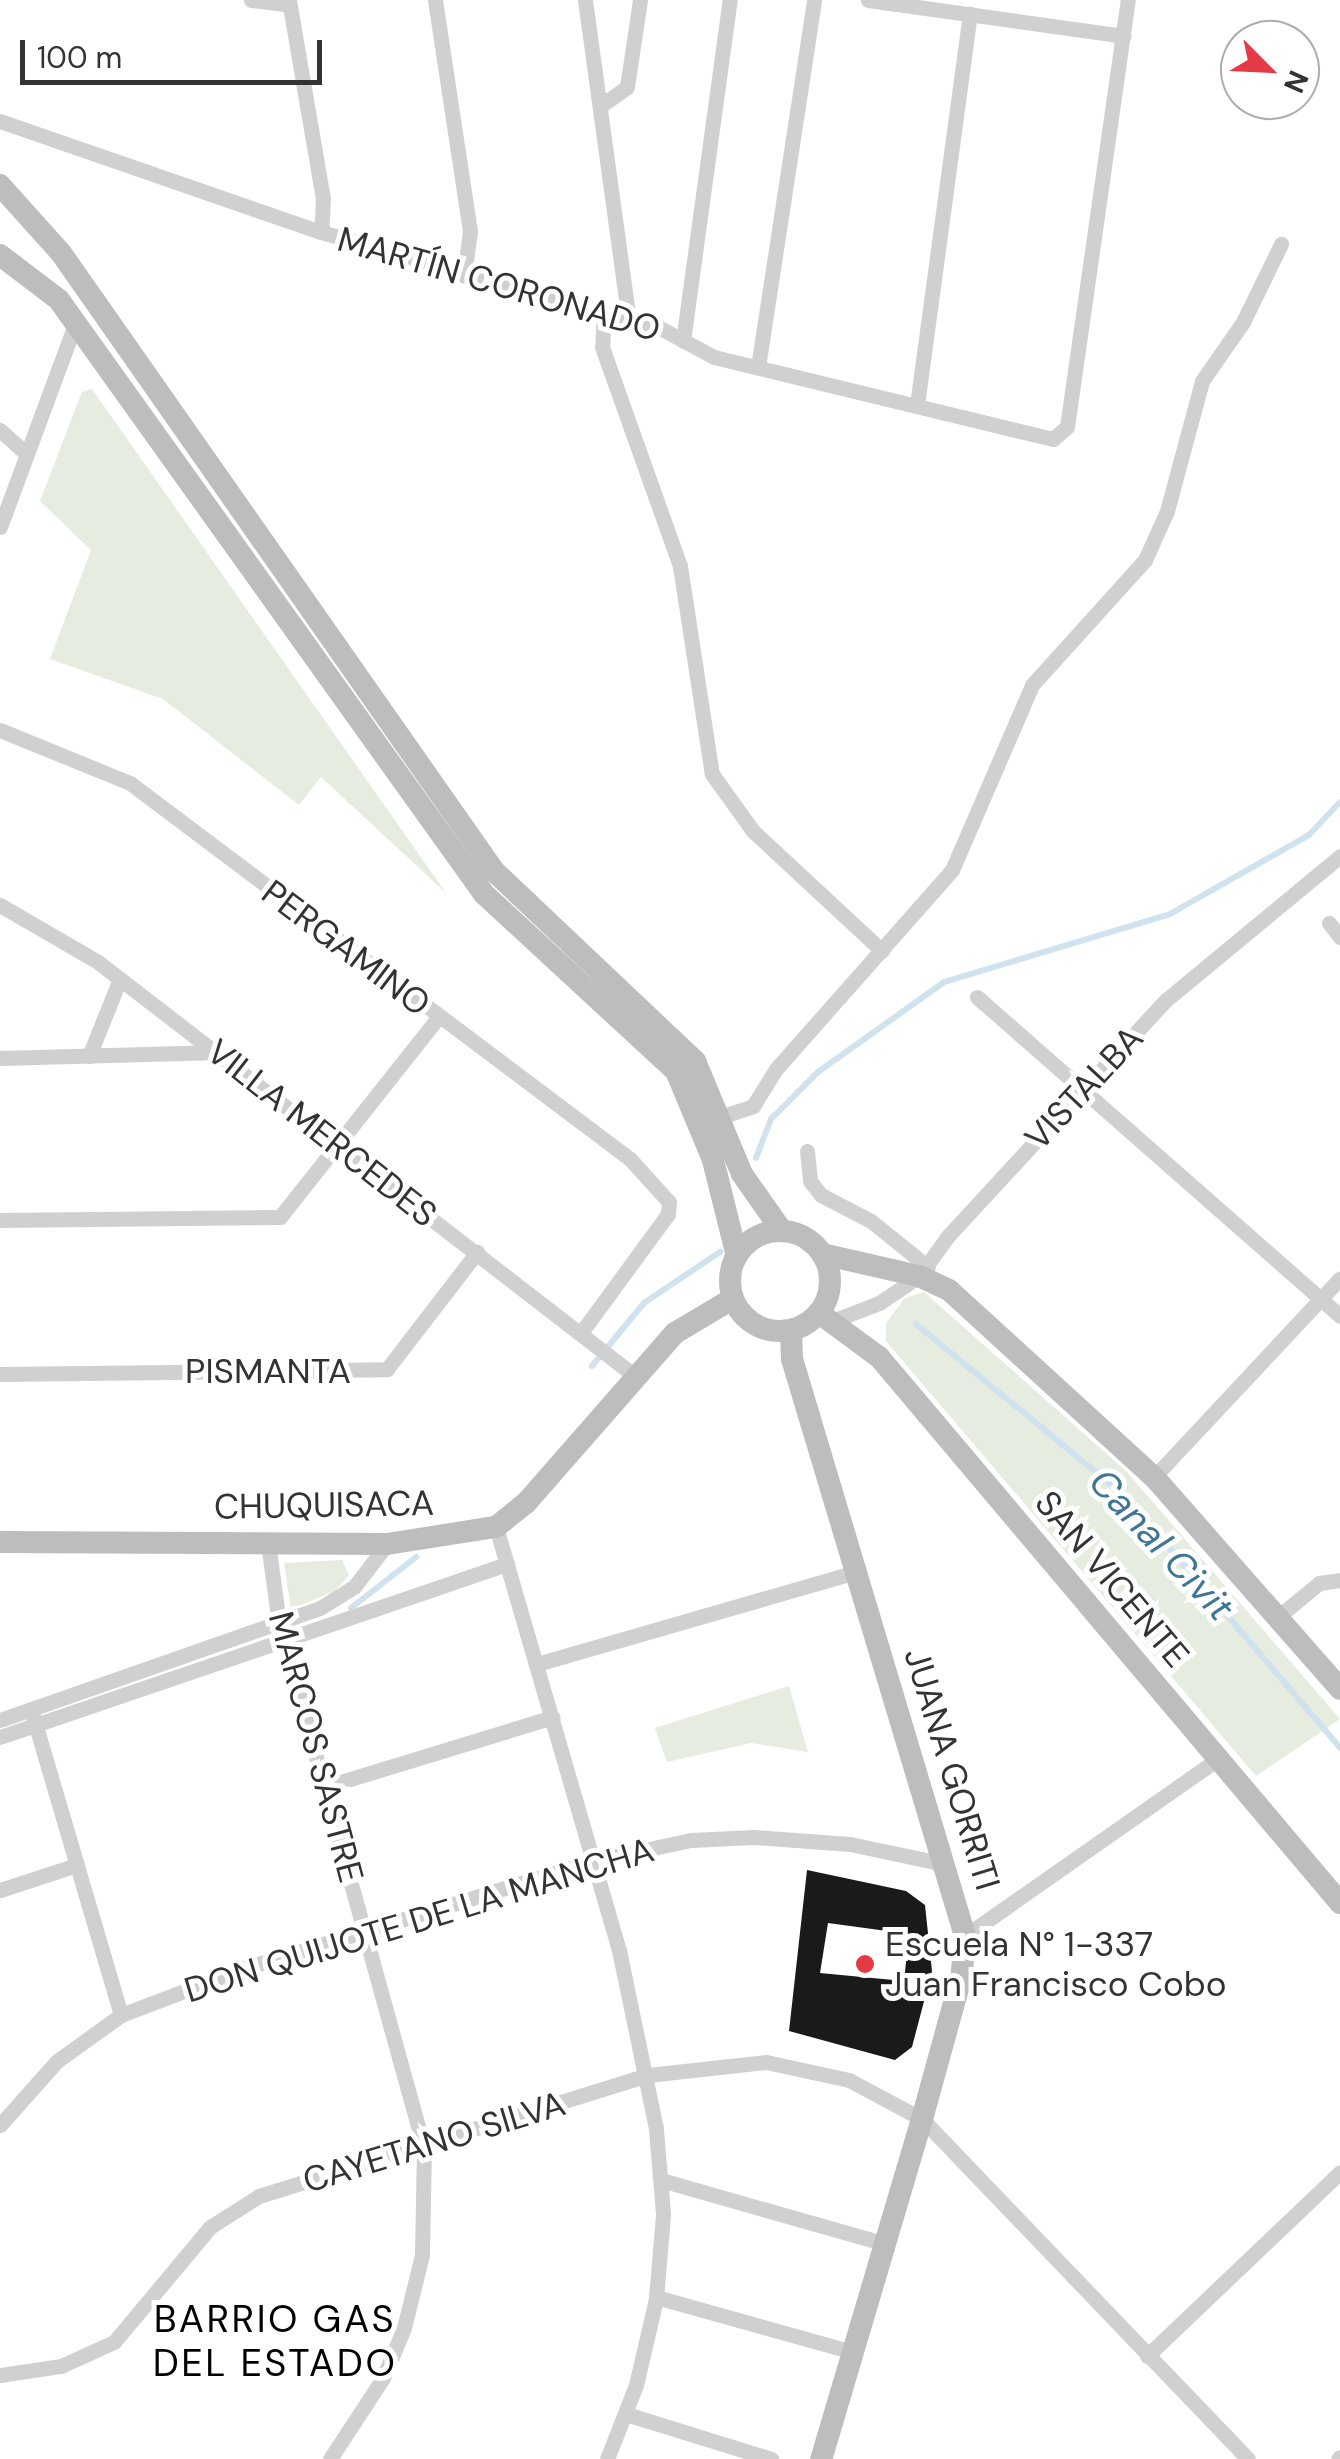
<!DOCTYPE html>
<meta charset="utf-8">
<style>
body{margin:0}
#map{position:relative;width:1340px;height:2459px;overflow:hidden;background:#fff;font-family:"DM Sans",sans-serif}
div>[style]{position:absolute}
.green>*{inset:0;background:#e6ecdf}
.stream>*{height:6px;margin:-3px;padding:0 3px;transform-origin:3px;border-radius:3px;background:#cfe2ee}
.building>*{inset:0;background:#1a1a1a}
.street>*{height:15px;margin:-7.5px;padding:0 7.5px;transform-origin:7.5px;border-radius:7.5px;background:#d0d0d0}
.secondary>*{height:22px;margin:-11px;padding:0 11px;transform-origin:11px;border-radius:11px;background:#bdbdbd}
.secondary>.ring{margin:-11px;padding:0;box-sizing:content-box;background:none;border:22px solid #bdbdbd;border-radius:50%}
.dots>*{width:28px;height:28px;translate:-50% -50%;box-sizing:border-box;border:5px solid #fff;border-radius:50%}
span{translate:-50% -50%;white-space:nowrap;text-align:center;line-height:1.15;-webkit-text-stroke:10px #fff;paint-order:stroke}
.street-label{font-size:35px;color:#333}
.poi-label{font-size:35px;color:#333}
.left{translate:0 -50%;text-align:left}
.water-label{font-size:38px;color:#3f7597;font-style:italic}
.neighbourhood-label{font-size:38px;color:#000;letter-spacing:2.5px}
.north{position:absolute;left:1220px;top:20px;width:100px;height:100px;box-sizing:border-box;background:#fff;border:2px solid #adadad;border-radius:50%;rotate:114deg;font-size:28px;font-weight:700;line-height:40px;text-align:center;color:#333}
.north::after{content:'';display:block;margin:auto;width:35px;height:45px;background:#e63946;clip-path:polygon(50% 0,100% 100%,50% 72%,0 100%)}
.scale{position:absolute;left:20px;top:40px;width:302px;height:45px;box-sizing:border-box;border:5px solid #333;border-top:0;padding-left:12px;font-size:30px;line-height:35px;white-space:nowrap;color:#333;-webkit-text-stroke:8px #fff;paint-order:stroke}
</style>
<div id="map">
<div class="green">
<i style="clip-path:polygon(92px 389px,446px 893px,321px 777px,299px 805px,163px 699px,50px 659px,91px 550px,40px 501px,82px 392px)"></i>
<i style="clip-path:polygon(924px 1292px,1127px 1472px,1340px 1719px,1256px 1776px,886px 1341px,886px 1323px,905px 1298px)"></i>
<i style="clip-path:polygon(342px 1560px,349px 1575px,335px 1591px,291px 1609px,284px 1563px)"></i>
<i style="clip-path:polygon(789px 1686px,808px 1752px,751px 1743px,667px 1762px,655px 1728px)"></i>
</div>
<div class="stream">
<i style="left:756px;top:1158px;width:42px;rotate:-69deg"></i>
<i style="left:771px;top:1119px;width:66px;rotate:-45deg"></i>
<i style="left:818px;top:1072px;width:155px;rotate:-35.5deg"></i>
<i style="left:944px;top:982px;width:236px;rotate:-16.7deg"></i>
<i style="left:1170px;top:914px;width:160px;rotate:-29.6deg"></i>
<i style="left:1309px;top:835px;width:45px;rotate:-46.8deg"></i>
<i style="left:916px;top:1324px;width:272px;rotate:39.5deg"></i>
<i style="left:1126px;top:1497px;width:330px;rotate:49.5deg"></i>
<i style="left:592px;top:1366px;width:82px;rotate:-50.5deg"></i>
<i style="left:644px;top:1303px;width:92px;rotate:-33.9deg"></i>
<i style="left:351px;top:1608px;width:83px;rotate:-38.1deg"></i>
</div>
<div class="building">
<i style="clip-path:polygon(evenodd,807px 1870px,906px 1891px,925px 1905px,932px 1971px,912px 2047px,895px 2060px,789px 2031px,807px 1870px,828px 1923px,909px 1934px,904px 1981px,820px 1973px,828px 1923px)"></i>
</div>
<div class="street">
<i style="left:251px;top:0;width:38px;rotate:7deg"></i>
<i style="left:289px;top:0;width:201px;rotate:80.3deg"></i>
<i style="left:323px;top:198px;width:34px;rotate:93deg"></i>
<i style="left:435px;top:0;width:234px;rotate:81.4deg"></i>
<i style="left:470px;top:231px;width:45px;rotate:97.6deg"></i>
<i style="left:585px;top:0;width:324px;rotate:82.2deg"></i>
<i style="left:868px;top:0;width:258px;rotate:8deg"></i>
<i style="left:603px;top:104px;width:29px;rotate:-35deg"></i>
<i style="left:627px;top:87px;width:88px;rotate:-81.5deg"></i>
<i style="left:0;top:121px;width:340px;rotate:19.1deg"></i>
<i style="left:321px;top:232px;width:352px;rotate:15.8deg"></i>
<i style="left:660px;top:328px;width:61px;rotate:28.2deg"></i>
<i style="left:714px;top:357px;width:349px;rotate:13.6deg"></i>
<i style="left:1053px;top:439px;width:18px;rotate:-41deg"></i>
<i style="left:1067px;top:427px;width:431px;rotate:-81.9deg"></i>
<i style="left:604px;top:313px;width:34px;rotate:93deg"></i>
<i style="left:602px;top:347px;width:232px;rotate:70.4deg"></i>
<i style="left:680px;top:566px;width:210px;rotate:81.3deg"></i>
<i style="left:712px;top:774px;width:70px;rotate:54.3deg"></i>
<i style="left:753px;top:831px;width:176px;rotate:42.9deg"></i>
<i style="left:683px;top:341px;width:344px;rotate:-82.2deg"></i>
<i style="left:758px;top:367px;width:371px;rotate:-81.3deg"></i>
<i style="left:917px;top:405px;width:395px;rotate:-82.3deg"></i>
<i style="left:0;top:430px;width:36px;rotate:42deg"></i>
<i style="left:0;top:527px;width:216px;rotate:-69.7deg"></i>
<i style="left:0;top:730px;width:140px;rotate:22.2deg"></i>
<i style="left:130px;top:783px;width:626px;rotate:36.94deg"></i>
<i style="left:630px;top:1159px;width:58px;rotate:47.8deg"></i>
<i style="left:669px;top:1202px;width:12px;rotate:95deg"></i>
<i style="left:668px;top:1214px;width:147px;rotate:126.2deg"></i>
<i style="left:0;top:905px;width:113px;rotate:30.2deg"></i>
<i style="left:98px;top:962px;width:678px;rotate:37.63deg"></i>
<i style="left:1329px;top:923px;width:18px;rotate:52deg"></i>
<i style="left:977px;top:997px;width:483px;rotate:41.3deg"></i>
<i style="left:89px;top:1056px;width:83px;rotate:-68.1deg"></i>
<i style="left:0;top:1058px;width:219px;rotate:-1.6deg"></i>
<i style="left:720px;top:1117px;width:35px;rotate:-18deg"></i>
<i style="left:753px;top:1106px;width:44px;rotate:-58.1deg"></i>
<i style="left:776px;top:1069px;width:266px;rotate:-48.5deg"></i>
<i style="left:952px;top:870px;width:202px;rotate:-66.6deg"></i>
<i style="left:1032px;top:685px;width:169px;rotate:-47.9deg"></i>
<i style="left:1145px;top:560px;width:54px;rotate:-65.8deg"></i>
<i style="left:1167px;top:511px;width:135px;rotate:-74.9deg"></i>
<i style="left:1202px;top:381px;width:72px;rotate:-55.2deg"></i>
<i style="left:1243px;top:322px;width:87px;rotate:-64deg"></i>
<i style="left:807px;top:1151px;width:30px;rotate:84deg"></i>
<i style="left:810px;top:1181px;width:18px;rotate:52deg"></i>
<i style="left:821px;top:1195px;width:56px;rotate:27.5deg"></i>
<i style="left:871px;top:1221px;width:73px;rotate:38.9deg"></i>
<i style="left:0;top:1220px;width:280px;rotate:-0.6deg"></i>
<i style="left:280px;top:1217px;width:254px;rotate:-51.6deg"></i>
<i style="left:835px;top:1320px;width:47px;rotate:-21.1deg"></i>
<i style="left:879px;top:1303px;width:48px;rotate:-34deg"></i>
<i style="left:919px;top:1276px;width:49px;rotate:-54.1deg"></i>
<i style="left:948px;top:1236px;width:321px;rotate:-47.3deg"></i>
<i style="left:1166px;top:1000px;width:226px;rotate:-39.6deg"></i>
<i style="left:0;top:1374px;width:387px;rotate:-0.7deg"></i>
<i style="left:387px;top:1369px;width:148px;rotate:-52.4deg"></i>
<i style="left:1154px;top:1477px;width:272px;rotate:-46.9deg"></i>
<i style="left:496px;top:1527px;width:441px;rotate:73.8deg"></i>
<i style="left:619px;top:1950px;width:183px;rotate:78.3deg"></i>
<i style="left:656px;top:2129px;width:86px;rotate:85.3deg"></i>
<i style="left:663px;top:2215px;width:84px;rotate:94.8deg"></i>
<i style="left:656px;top:2299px;width:88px;rotate:103.1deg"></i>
<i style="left:636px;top:2385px;width:79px;rotate:111.4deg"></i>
<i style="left:268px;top:1543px;width:81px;rotate:82.2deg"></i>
<i style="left:279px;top:1623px;width:545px;rotate:74.56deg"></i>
<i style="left:424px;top:2148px;width:107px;rotate:91.1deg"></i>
<i style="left:422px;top:2255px;width:75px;rotate:103.9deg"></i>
<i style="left:404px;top:2328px;width:54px;rotate:112.8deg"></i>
<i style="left:383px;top:2378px;width:97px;rotate:123.2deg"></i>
<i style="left:1279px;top:1616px;width:52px;rotate:-39.5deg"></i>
<i style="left:1319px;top:1583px;width:21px;rotate:-8deg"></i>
<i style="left:537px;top:1664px;width:331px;rotate:-16.1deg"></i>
<i style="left:33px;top:1716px;width:312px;rotate:73.6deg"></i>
<i style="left:0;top:1720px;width:339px;rotate:-19.3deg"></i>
<i style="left:320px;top:1608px;width:40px;rotate:-32deg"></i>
<i style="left:354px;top:1587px;width:54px;rotate:-52.5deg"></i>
<i style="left:0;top:1737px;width:536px;rotate:-18.84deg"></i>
<i style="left:324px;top:1787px;width:239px;rotate:-17deg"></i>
<i style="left:0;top:1890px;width:81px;rotate:-18deg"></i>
<i style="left:965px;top:1936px;width:309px;rotate:-35deg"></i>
<i style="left:0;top:2125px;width:86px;rotate:-48.3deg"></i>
<i style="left:57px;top:2061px;width:79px;rotate:-35.7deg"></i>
<i style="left:121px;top:2015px;width:133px;rotate:-20.8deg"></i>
<i style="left:245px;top:1968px;width:364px;rotate:-17.1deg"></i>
<i style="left:593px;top:1861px;width:100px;rotate:-12.1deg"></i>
<i style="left:691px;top:1840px;width:63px;rotate:-2.7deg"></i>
<i style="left:754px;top:1837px;width:96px;rotate:4.2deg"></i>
<i style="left:850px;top:1844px;width:96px;rotate:12deg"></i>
<i style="left:661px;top:2180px;width:233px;rotate:15.9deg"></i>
<i style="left:656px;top:2297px;width:205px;rotate:15.6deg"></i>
<i style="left:1147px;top:2356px;width:267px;rotate:-43.6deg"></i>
<i style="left:0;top:2375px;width:62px;rotate:-8.4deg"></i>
<i style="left:61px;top:2366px;width:58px;rotate:-24.4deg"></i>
<i style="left:114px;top:2342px;width:150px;rotate:-50.1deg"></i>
<i style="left:210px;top:2227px;width:58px;rotate:-32.3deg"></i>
<i style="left:259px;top:2196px;width:407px;rotate:-17.3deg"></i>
<i style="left:648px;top:2075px;width:119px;rotate:-6.3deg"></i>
<i style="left:766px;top:2062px;width:85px;rotate:12.2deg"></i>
<i style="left:849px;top:2080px;width:83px;rotate:28.1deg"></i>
<i style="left:922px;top:2119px;width:471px;rotate:46.2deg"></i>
<i style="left:626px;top:2414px;width:152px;rotate:17.2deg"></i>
<i style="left:1338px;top:2459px;width:3px;rotate:-45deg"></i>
</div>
<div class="secondary">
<i style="left:0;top:185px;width:91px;rotate:48.1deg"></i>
<i style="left:61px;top:253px;width:755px;rotate:54.98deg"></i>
<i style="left:494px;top:871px;width:277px;rotate:43.4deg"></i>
<i style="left:695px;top:1061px;width:122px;rotate:67.4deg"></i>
<i style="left:742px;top:1174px;width:70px;rotate:54.9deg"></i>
<i style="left:0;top:255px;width:74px;rotate:37.3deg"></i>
<i style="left:59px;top:300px;width:730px;rotate:54.42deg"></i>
<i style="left:484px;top:894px;width:261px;rotate:42.7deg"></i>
<i style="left:676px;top:1071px;width:96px;rotate:67.4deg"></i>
<i style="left:713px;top:1160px;width:99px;rotate:76deg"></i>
<i class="ring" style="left:730px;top:1231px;width:78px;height:78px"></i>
<i style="left:822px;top:1254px;width:99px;rotate:12.8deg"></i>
<i style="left:919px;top:1276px;width:33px;rotate:25deg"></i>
<i style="left:949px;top:1290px;width:277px;rotate:42.4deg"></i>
<i style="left:1154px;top:1477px;width:282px;rotate:48.7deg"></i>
<i style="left:819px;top:1313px;width:74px;rotate:36.3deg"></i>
<i style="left:879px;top:1357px;width:715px;rotate:49.82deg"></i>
<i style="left:791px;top:1331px;width:28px;rotate:88deg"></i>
<i style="left:792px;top:1359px;width:602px;rotate:73.31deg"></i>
<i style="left:965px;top:1936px;width:38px;rotate:95deg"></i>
<i style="left:962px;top:1974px;width:150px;rotate:105.4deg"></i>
<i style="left:922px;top:2119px;width:355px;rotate:106.5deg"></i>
<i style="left:0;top:1542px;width:387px;rotate:0.3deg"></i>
<i style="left:387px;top:1544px;width:110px;rotate:-8.9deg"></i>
<i style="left:496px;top:1527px;width:38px;rotate:-39deg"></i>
<i style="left:526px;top:1503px;width:226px;rotate:-48.8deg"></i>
<i style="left:675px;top:1333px;width:66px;rotate:-30.8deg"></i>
</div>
<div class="dots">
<i style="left:865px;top:1964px;background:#e63946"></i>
</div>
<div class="street-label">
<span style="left:499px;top:284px;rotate:16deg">MARTÍN CORONADO</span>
<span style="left:346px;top:948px;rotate:37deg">PERGAMINO</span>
<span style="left:1084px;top:1088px;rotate:-47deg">VISTALBA</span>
<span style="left:322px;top:1133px;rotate:38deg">VILLA MERCEDES</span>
<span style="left:268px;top:1371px">PISMANTA</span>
<span style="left:324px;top:1505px;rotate:-1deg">CHUQUISACA</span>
<span style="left:1112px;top:1579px;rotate:50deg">SAN VICENTE</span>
<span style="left:316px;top:1747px;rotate:75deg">MARCOS SASTRE</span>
<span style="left:952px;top:1769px;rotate:73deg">JUANA GORRITI</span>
<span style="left:419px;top:1920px;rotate:-17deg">DON QUIJOTE DE LA MANCHA</span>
<span style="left:434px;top:2142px;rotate:-17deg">CAYETANO SILVA</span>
</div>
<div class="poi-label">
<span class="left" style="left:885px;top:1964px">Escuela N° 1-337<br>Juan Francisco Cobo</span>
</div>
<div class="water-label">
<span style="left:1161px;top:1545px;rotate:47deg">Canal Civit</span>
</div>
<div class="neighbourhood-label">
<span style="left:275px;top:2342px">BARRIO GAS<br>DEL ESTADO</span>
</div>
<div class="north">N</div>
<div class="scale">100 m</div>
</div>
